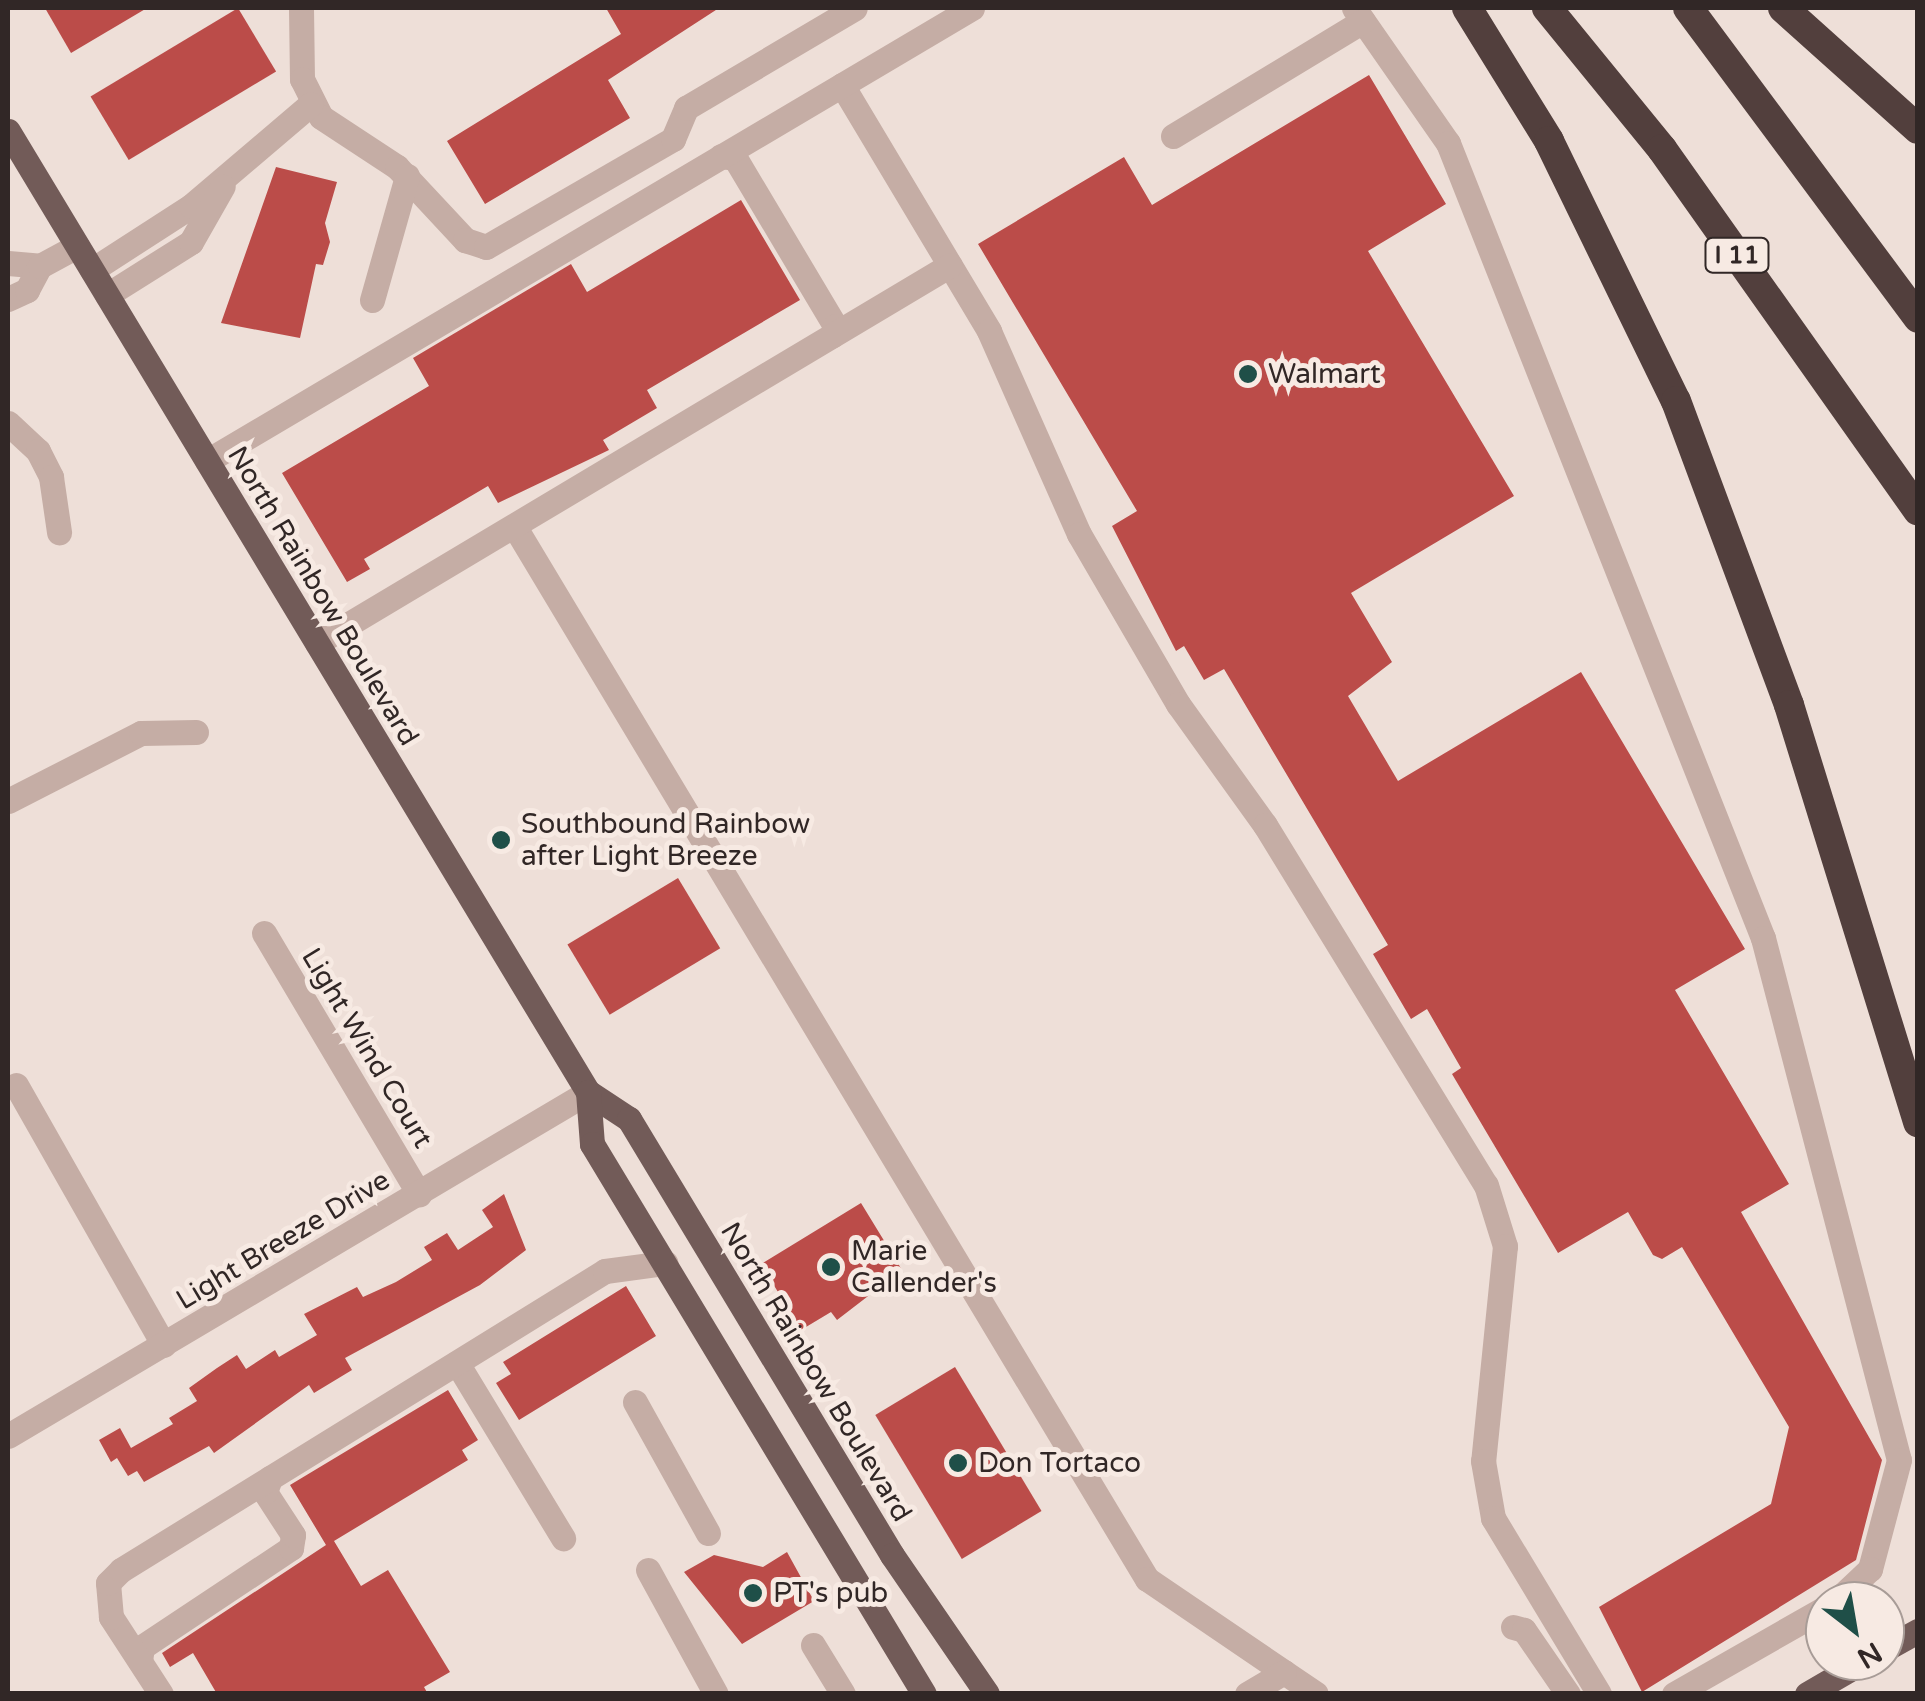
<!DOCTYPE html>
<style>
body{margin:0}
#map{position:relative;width:1925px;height:1701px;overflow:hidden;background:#eedfd8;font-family:"Varela Round",sans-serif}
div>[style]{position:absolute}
.building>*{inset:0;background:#bb4c49;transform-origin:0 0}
.minor>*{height:25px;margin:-12.5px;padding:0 12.5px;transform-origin:12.5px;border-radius:12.5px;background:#c5ada5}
.major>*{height:25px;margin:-12.5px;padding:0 12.5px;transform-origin:12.5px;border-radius:12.5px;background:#725b58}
.highway>*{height:30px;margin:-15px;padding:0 15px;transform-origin:15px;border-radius:15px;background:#523f3d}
.dots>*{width:28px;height:28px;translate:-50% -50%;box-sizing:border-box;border:5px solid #f7eae3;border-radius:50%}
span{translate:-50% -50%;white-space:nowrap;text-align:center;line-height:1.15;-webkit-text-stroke:10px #f7eae3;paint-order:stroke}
.shield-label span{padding:2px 8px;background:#f7eae3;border:2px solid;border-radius:8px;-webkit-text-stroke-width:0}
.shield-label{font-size:25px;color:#312726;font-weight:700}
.poi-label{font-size:28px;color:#312726}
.left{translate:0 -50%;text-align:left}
.street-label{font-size:28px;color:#312726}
.frame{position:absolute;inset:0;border:10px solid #312726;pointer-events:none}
.north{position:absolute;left:1805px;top:1581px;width:100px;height:100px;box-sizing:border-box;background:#f7eae3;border:2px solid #a89c97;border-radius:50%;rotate:149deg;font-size:28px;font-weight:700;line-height:40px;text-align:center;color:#312726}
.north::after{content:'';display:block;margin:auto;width:35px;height:45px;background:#1f4f48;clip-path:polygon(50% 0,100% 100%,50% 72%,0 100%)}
</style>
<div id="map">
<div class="building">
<i style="clip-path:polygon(45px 8px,147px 8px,71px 53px)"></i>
<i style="left:238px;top:8px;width:74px;height:172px;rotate:59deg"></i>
<i style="clip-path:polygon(606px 8px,719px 8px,608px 80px,630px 118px,485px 204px,447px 141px,621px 34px)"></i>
<i style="clip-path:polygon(1369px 75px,1446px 204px,1368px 251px,1514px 496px,1351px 593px,1392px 662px,1348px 696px,1398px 781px,1581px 672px,1745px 949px,1675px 990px,1789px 1184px,1741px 1212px,1882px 1460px,1856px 1560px,1642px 1692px,1599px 1607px,1771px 1504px,1789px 1427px,1682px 1247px,1662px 1259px,1653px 1255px,1628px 1212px,1558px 1253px,1452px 1074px,1461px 1068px,1427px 1009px,1411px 1019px,1373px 954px,1388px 945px,1224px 669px,1204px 680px,1184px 646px,1176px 651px,1112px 526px,1137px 511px,978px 244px,1124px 157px,1152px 205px)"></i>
<i style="clip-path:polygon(276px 167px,337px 182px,325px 223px,330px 242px,323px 265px,316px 264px,300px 338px,221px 323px)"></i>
<i style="clip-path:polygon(741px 200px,800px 300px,647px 390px,657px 408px,603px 440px,609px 450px,498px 503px,488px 486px,364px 559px,370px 569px,347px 582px,282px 473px,429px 386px,413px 358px,571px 264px,587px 292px)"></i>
<i style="left:678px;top:878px;width:82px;height:129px;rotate:59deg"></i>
<i style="clip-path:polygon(504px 1194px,526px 1250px,480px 1285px,345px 1358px,352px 1370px,314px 1393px,309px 1385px,214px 1453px,209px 1446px,144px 1482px,137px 1471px,128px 1476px,117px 1458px,111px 1462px,99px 1440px,120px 1428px,131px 1448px,173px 1424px,169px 1418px,197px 1401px,189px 1388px,217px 1368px,237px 1355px,246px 1369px,275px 1350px,279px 1357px,317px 1335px,304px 1314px,357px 1287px,363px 1297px,396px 1282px,432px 1260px,424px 1247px,447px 1233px,458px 1250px,493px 1227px,482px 1210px)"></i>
<i style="clip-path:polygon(861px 1203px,902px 1270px,837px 1320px,831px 1312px,801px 1330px,761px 1264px)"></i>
<i style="clip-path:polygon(626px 1286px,656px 1336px,519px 1420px,496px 1383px,511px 1374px,503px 1362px)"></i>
<i style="left:955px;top:1367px;width:168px;height:93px;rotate:59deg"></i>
<i style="clip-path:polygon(448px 1390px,478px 1440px,462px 1450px,468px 1460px,334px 1541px,361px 1586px,388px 1570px,450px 1672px,424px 1687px,428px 1694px,217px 1694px,193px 1653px,170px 1667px,162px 1653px,326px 1545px,290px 1485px)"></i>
<i style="clip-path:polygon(787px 1552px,814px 1601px,742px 1644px,684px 1572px,714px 1555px,763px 1567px)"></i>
</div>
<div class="minor">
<i style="left:301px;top:8px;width:71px;rotate:89.2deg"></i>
<i style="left:302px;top:79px;width:42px;rotate:63.4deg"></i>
<i style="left:321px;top:117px;width:91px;rotate:33.3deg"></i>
<i style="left:397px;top:167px;width:100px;rotate:47deg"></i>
<i style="left:465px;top:240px;width:22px;rotate:18deg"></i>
<i style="left:486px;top:247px;width:216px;rotate:-30deg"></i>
<i style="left:673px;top:139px;width:34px;rotate:-67deg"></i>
<i style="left:686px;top:108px;width:196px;rotate:-30.6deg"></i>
<i style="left:1354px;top:8px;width:165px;rotate:55.2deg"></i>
<i style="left:1448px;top:143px;width:855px;rotate:68.39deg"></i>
<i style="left:1763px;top:938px;width:539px;rotate:75.4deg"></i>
<i style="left:1899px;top:1460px;width:113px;rotate:104.9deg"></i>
<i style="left:1870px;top:1569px;width:47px;rotate:136.7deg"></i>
<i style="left:842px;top:85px;width:287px;rotate:59.1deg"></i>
<i style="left:989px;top:331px;width:222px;rotate:66.1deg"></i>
<i style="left:1079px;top:534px;width:197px;rotate:59.8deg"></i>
<i style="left:1178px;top:704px;width:149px;rotate:54.3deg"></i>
<i style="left:1265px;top:825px;width:422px;rotate:58.5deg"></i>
<i style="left:1486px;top:1185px;width:64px;rotate:72.7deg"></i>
<i style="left:1505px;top:1246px;width:216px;rotate:95.8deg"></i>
<i style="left:1483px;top:1461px;width:58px;rotate:80deg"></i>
<i style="left:1493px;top:1518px;width:205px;rotate:58.9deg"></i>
<i style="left:1173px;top:136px;width:222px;rotate:-31.2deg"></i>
<i style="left:721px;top:156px;width:14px;rotate:8deg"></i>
<i style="left:735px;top:158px;width:196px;rotate:59.2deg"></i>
<i style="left:835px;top:326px;width:10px;rotate:107deg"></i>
<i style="left:8px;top:263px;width:32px;rotate:5deg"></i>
<i style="left:92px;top:270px;width:118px;rotate:-32.9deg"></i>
<i style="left:191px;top:206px;width:157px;rotate:-40.4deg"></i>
<i style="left:107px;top:295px;width:99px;rotate:-32.2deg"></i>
<i style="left:191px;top:242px;width:64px;rotate:-60.3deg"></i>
<i style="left:8px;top:299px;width:21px;rotate:-25deg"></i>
<i style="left:27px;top:290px;width:27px;rotate:-62deg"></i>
<i style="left:40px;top:266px;width:42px;rotate:-28.4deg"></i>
<i style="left:372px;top:300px;width:129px;rotate:-74.2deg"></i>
<i style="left:8px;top:423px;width:41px;rotate:43deg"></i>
<i style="left:38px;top:451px;width:29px;rotate:63deg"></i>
<i style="left:51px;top:477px;width:56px;rotate:81.7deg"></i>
<i style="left:207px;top:461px;width:889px;rotate:-30.63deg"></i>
<i style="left:516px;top:529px;width:1225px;rotate:59deg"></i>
<i style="left:1147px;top:1579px;width:204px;rotate:34.2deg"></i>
<i style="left:317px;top:643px;width:737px;rotate:-30.84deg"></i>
<i style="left:8px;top:801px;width:149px;rotate:-27.1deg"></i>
<i style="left:141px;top:733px;width:55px;rotate:-1deg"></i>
<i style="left:264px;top:933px;width:304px;rotate:59.3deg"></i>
<i style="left:16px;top:1085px;width:299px;rotate:60.4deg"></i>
<i style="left:457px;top:1363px;width:205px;rotate:58.8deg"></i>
<i style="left:635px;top:1402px;width:150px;rotate:60.9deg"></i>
<i style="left:8px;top:1436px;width:674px;rotate:-30.67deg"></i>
<i style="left:648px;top:1570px;width:141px;rotate:61.3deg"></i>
<i style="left:1513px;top:1627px;width:11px;rotate:15deg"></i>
<i style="left:1524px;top:1630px;width:78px;rotate:55.5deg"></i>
<i style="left:813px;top:1645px;width:57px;rotate:58.5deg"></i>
<i style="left:140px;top:1661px;width:14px;rotate:-82deg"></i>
<i style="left:142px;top:1647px;width:179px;rotate:-33.6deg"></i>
<i style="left:291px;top:1548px;width:13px;rotate:-81deg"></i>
<i style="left:293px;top:1535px;width:51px;rotate:-123.1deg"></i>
<i style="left:265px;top:1492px;width:15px;rotate:-70deg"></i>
<i style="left:161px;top:1694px;width:92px;rotate:-123deg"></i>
<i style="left:111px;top:1617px;width:34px;rotate:-95deg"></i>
<i style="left:108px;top:1583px;width:18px;rotate:-45deg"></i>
<i style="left:121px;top:1570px;width:569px;rotate:-31.71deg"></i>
<i style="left:605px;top:1271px;width:61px;rotate:-7.6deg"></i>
<i style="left:1247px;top:1694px;width:43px;rotate:-30.7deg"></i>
<i style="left:1674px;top:1694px;width:174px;rotate:-29.7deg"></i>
</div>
<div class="major">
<i style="left:8px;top:131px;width:1122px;rotate:58.89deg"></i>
<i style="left:588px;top:1092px;width:49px;rotate:33.4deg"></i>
<i style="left:629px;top:1119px;width:509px;rotate:58.9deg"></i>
<i style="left:892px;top:1555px;width:168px;rotate:55.6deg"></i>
<i style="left:588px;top:1092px;width:52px;rotate:85.6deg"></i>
<i style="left:592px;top:1144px;width:642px;rotate:58.88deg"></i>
<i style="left:1885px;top:1649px;width:38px;rotate:-29deg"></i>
<i style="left:1807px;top:1694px;width:66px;rotate:-30.1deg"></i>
</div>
<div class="highway">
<i style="left:1467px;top:8px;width:156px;rotate:58.3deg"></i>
<i style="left:1549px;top:141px;width:289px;rotate:64deg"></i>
<i style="left:1676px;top:401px;width:324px;rotate:69.6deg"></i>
<i style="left:1789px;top:705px;width:437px;rotate:72.8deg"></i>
<i style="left:1547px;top:8px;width:182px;rotate:50.8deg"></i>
<i style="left:1662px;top:149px;width:443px;rotate:54.7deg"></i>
<i style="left:1688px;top:8px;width:386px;rotate:53.4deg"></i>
<i style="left:1783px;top:8px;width:181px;rotate:41.9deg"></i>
</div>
<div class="dots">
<i style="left:1248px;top:374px;background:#1f4f48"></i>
<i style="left:501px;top:840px;background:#1f4f48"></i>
<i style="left:831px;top:1267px;background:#1f4f48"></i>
<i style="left:958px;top:1463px;background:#1f4f48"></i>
<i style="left:753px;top:1593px;background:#1f4f48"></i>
</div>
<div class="shield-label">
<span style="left:1737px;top:255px">I 11</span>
</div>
<div class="poi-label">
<span class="left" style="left:1268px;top:374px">Walmart</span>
<span class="left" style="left:521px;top:840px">Southbound Rainbow<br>after Light Breeze</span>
<span class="left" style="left:851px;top:1267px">Marie<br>Callender's</span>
<span class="left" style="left:978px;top:1463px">Don Tortaco</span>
<span class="left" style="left:773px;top:1593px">PT's pub</span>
</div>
<div class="street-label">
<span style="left:323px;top:596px;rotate:59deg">North Rainbow Boulevard</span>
<span style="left:367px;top:1048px;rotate:59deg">Light Wind Court</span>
<span style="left:283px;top:1240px;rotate:-31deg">Light Breeze Drive</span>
<span style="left:816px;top:1372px;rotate:59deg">North Rainbow Boulevard</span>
</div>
<div class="frame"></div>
<div class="north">N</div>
</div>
